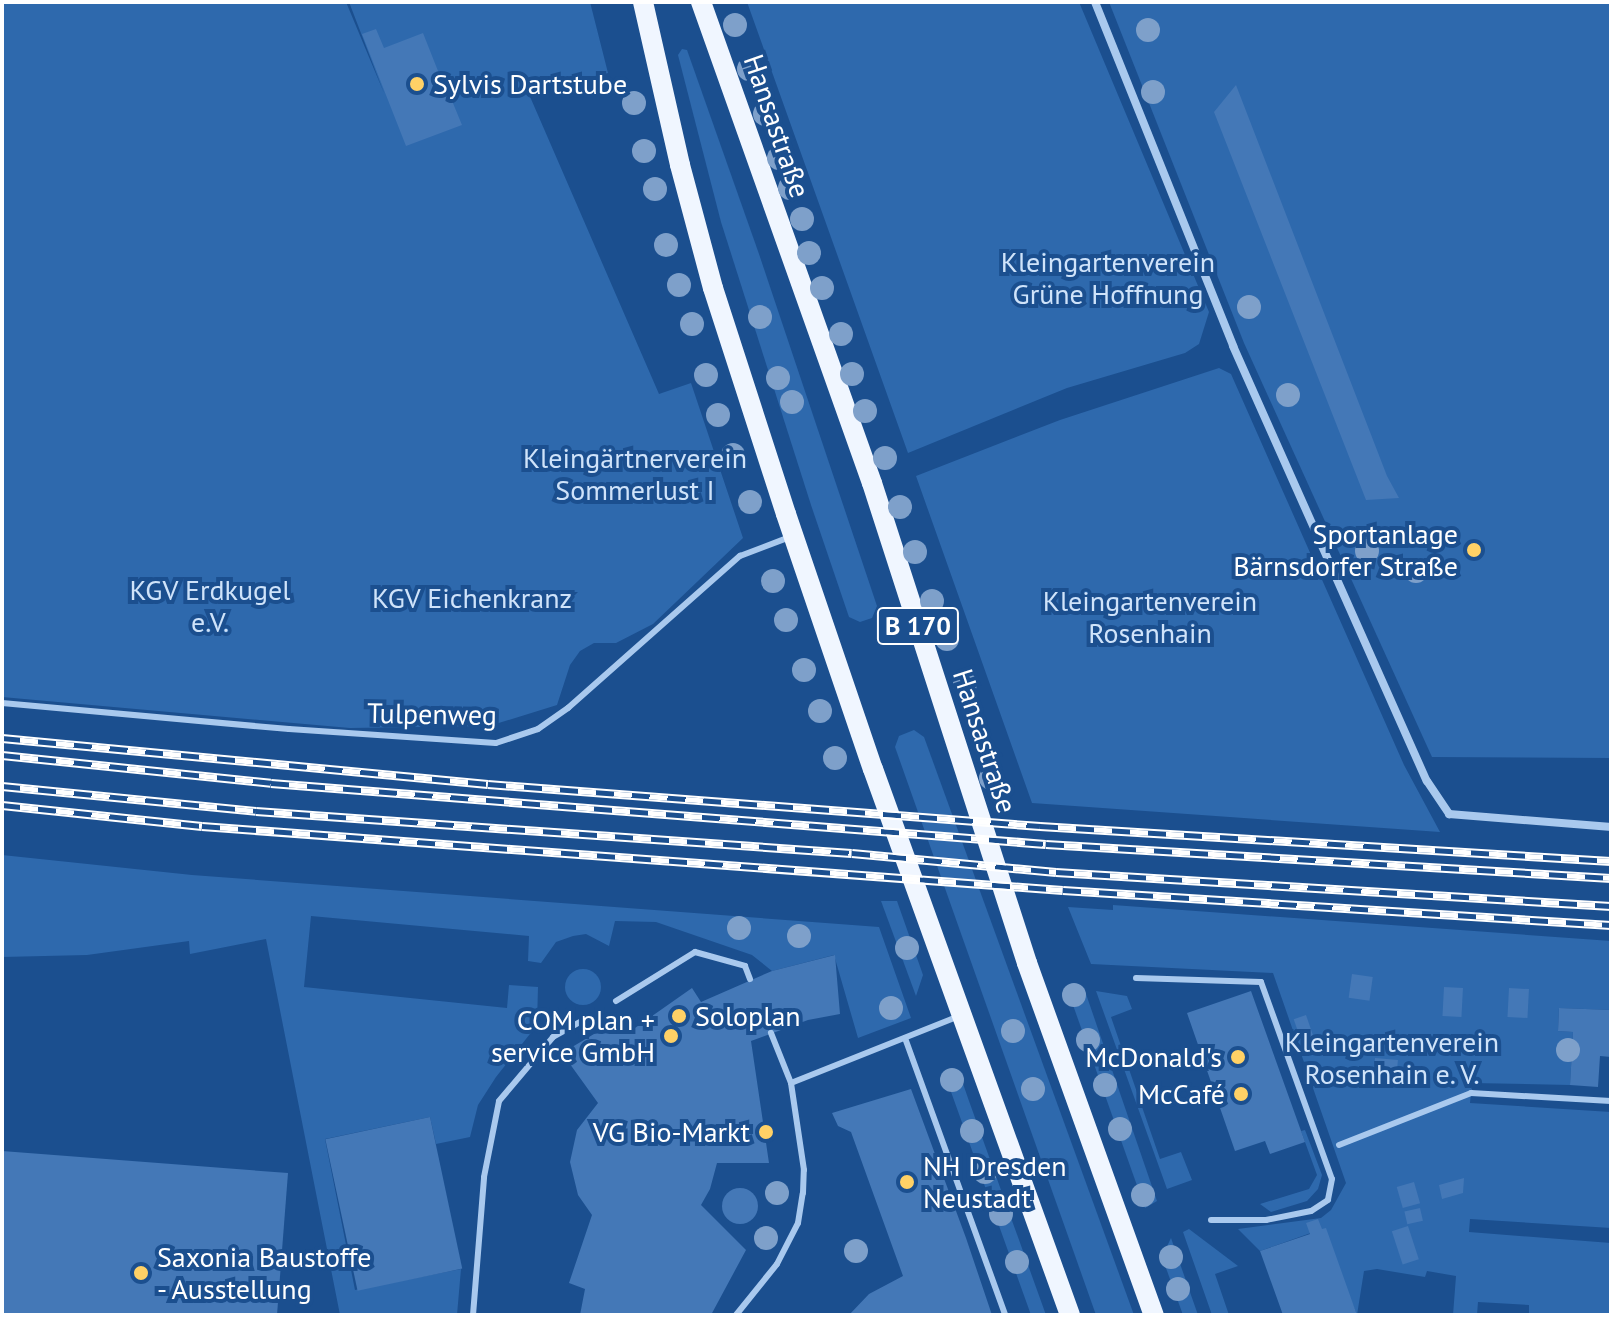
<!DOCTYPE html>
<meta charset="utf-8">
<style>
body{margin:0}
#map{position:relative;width:1613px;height:1317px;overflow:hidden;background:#1b4f8f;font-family:"PT Sans",sans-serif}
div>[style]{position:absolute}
.green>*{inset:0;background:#2e69ad}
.round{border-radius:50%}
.building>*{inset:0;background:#4478b7;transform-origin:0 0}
.service>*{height:6px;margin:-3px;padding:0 3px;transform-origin:3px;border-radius:3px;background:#a9c9ee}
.minor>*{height:8px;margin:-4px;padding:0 4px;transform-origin:4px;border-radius:4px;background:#a9c9ee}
.primary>*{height:20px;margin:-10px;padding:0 10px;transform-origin:10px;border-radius:10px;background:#f0f6ff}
.rail>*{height:9px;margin-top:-4.5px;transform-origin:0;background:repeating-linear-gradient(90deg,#1b4f8f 0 18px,#fff 0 36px);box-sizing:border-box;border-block:2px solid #fff}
.trees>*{width:24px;height:24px;margin:-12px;border-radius:50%;background:#7ea0ca}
.dots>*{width:22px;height:22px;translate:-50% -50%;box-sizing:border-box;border:4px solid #1b4f8f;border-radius:50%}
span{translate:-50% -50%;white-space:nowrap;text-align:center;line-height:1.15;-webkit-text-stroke:8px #1b4f8f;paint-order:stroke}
.shield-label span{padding:2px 6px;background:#1b4f8f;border:2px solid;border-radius:6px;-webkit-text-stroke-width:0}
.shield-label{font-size:26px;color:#fff;font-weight:700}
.poi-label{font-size:28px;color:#fff}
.left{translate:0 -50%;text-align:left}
.right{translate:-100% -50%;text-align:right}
.street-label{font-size:28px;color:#fff}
.park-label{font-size:28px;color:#cfe3fa}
.frame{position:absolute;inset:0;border:4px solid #fff;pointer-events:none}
</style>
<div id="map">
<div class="green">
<i style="clip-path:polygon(2px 2px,346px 2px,384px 93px,349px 2px,590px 2px,608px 73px,528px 92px,659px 394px,691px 383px,743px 538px,653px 624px,616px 643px,594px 643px,580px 651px,570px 665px,557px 705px,489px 726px,350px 728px,2px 697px)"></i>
<i style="clip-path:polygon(747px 2px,1079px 2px,1209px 312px,1199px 344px,1185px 353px,1067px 388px,908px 453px)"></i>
<i style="clip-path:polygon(1109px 2px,1611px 2px,1611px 758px,1432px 757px,1244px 343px)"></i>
<i style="clip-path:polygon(682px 49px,687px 50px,759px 254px,877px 606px,872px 618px,860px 622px,849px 617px,811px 505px,721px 222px,678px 55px)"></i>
<i style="clip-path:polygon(1219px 368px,1231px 374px,1404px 765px,1440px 832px,1032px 803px,916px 476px,1060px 420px)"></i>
<i style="clip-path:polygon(914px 730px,924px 737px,1134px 1315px,1096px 1315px,895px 747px,899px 736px)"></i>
<i style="clip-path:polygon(2px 855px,192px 875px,879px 927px,911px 1018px,858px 1038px,834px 955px,772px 971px,752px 955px,656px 922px,615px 921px,609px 946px,586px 934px,573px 936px,556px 942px,541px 963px,528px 961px,529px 936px,311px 916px,304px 987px,507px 1008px,509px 985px,538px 987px,537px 1025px,496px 1077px,478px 1105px,470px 1137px,436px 1144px,430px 1117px,325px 1139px,355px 1290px,461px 1269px,457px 1315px,340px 1315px,266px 939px,190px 954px,189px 941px,87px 955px,2px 957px)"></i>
<i style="clip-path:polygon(881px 901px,897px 901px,923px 975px,916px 996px)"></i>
<i style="clip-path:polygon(1113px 905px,1611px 941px,1611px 1010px,1559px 1008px,1558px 1031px,1573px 1032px,1570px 1085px,1472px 1083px,1470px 1103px,1611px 1112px,1611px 1228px,1470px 1219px,1469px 1232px,1611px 1243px,1611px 1315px,1529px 1315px,1529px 1305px,1478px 1302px,1477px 1315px,1453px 1315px,1456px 1276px,1427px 1271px,1425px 1277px,1377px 1269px,1364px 1271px,1357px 1315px,1322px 1229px,1260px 1251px,1238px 1229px,1321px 1218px,1331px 1210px,1346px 1183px,1273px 973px,1091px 964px,1068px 907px,1113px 910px)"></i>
<i class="round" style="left:565px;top:969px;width:36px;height:36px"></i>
<i style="clip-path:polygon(1068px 991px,1085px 991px,1157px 1201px,1145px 1208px)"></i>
<i style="clip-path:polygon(1096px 991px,1127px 996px,1132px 1009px,1111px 1017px,1160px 1159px,1181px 1152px,1192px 1180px,1167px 1189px)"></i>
<i style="clip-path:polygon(961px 1078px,969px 1101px,1046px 1315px,1031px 1315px,950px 1089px)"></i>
<i style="clip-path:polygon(1305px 1130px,1322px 1175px,1318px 1189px,1307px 1201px,1271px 1212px,1260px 1204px,1309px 1189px,1317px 1175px,1301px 1131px)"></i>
<i style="clip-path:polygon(1189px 1229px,1238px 1266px,1215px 1274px,1229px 1315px,1212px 1315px,1183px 1232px)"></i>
<i style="clip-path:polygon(1171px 1238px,1198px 1315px,1183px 1315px,1162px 1257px)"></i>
</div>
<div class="building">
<i style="clip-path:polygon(376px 29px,384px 48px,423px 33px,440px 76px,449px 73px,455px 88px,448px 91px,462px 125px,406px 146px,362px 34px)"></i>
<i style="clip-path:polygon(1236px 85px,1387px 476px,1399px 498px,1366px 500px,1214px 112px)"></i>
<i style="clip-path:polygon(835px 955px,840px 1014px,808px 1020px,751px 1041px,769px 1163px,717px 1163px,710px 1189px,701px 1205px,746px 1250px,711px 1315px,580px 1315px,585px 1289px,569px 1283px,592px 1215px,578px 1195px,570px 1162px,577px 1130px,598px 1103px,562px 1053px,594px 1034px,635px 1028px,692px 988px,701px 1002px,772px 971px)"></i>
<i style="left:1352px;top:974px;width:21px;height:24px;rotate:8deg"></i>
<i style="left:1444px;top:987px;width:19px;height:29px;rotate:3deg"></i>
<i style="left:1509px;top:988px;width:20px;height:29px;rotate:3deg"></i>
<i style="clip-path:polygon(1251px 991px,1305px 1142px,1270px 1154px,1265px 1141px,1235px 1151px,1187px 1013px)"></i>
<i style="clip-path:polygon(1559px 1008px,1611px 1010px,1611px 1057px,1600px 1056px,1598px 1087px,1570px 1085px,1573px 1032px,1558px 1031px)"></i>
<i style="left:1306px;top:1015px;width:36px;height:13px;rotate:71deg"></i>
<i style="left:1375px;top:1058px;width:23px;height:21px;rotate:5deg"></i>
<i style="clip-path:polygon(911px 1089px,966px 1238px,992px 1315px,849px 1315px,869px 1294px,903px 1276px,851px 1132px,838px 1126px,832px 1113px)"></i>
<i style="left:430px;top:1117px;width:155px;height:107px;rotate:78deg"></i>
<i style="clip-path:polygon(2px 1151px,288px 1173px,277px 1315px,2px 1315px)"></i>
<i style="clip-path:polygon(1464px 1178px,1463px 1193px,1442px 1199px,1439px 1185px)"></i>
<i style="left:1414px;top:1182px;width:22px;height:18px;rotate:74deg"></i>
<i class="round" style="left:722px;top:1188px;width:36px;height:36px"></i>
<i style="left:1420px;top:1208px;width:13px;height:16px;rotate:77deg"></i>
<i style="clip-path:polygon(1318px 1219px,1322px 1229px,1326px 1228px,1357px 1315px,1283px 1315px,1260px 1251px,1310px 1234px,1306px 1223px)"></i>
<i style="left:1408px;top:1226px;width:35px;height:17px;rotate:72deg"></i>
</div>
<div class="service">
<i style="left:2px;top:703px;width:288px;rotate:5.2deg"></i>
<i style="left:289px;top:729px;width:207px;rotate:3.9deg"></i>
<i style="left:496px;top:743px;width:44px;rotate:-18.4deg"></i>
<i style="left:538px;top:729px;width:37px;rotate:-35deg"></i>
<i style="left:568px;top:708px;width:230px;rotate:-41.5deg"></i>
<i style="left:740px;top:556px;width:53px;rotate:-20.8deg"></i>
<i style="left:1136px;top:978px;width:125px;rotate:1.8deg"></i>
<i style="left:1261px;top:982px;width:209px;rotate:70.2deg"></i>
<i style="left:1332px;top:1179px;width:21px;rotate:101deg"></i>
<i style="left:1328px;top:1200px;width:20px;rotate:147deg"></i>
<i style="left:1311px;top:1211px;width:46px;rotate:168.7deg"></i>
<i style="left:1266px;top:1220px;width:55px;rotate:180deg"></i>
<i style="left:616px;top:1001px;width:93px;rotate:-31.8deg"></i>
<i style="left:695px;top:952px;width:52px;rotate:15.6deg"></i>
<i style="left:745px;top:966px;width:14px;rotate:69deg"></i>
<i style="left:905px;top:1038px;width:294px;rotate:70.1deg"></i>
<i style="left:791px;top:1083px;width:181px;rotate:-21.7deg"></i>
<i style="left:1339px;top:1145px;width:142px;rotate:-21.5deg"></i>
<i style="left:1471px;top:1093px;width:140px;rotate:3.3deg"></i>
<i style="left:473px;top:1315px;width:138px;rotate:-85.4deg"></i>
<i style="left:484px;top:1177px;width:77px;rotate:-78.8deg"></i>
<i style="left:499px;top:1101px;width:84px;rotate:-49.8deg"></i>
<i style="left:553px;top:1037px;width:31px;rotate:-29deg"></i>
<i style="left:736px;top:1315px;width:65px;rotate:-51.2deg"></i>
<i style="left:777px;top:1264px;width:46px;rotate:-62.9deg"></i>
<i style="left:798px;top:1223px;width:30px;rotate:-81deg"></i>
<i style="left:803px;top:1193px;width:23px;rotate:-88deg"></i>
<i style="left:804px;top:1170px;width:88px;rotate:-98.5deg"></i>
<i style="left:791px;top:1083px;width:54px;rotate:-111.8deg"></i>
</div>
<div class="minor">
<i style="left:1095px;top:2px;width:371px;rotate:68.1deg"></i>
<i style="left:1233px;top:346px;width:476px;rotate:66deg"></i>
<i style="left:1427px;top:781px;width:40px;rotate:56deg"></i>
<i style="left:1449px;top:814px;width:163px;rotate:4.6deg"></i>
</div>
<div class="primary">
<i style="left:643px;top:2px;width:167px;rotate:77.2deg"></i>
<i style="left:680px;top:165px;width:127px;rotate:75deg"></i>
<i style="left:713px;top:288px;width:237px;rotate:72.1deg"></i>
<i style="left:786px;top:514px;width:269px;rotate:71.2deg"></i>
<i style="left:873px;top:769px;width:580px;rotate:70.16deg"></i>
<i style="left:701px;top:2px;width:510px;rotate:70.43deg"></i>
<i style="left:872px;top:483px;width:504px;rotate:72.1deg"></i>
<i style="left:1027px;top:963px;width:374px;rotate:70.2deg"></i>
</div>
<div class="rail">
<i style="left:2px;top:738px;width:488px;rotate:5.4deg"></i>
<i style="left:488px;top:784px;width:554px;rotate:4.35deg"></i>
<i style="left:1040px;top:826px;width:572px;rotate:3.51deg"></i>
<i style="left:2px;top:755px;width:270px;rotate:5.9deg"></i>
<i style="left:271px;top:783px;width:777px;rotate:4.5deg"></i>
<i style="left:1046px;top:844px;width:566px;rotate:3.44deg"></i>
<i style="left:2px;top:786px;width:255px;rotate:5.6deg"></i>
<i style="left:256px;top:811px;width:597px;rotate:4.03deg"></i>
<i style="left:852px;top:853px;width:205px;rotate:5.3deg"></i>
<i style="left:1056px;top:872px;width:556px;rotate:3.51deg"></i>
<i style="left:2px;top:805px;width:201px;rotate:6deg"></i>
<i style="left:202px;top:826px;width:863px;rotate:4.25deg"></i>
<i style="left:1063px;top:890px;width:549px;rotate:3.65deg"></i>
</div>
<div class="trees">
<i style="left:735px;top:25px"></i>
<i style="left:1148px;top:30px"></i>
<i style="left:749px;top:69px"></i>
<i style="left:1153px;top:92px"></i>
<i style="left:634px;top:103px"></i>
<i style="left:765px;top:114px"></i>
<i style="left:644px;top:151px"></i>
<i style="left:779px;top:158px"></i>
<i style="left:790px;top:188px"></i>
<i style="left:655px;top:189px"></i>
<i style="left:802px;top:219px"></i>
<i style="left:666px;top:245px"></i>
<i style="left:809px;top:253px"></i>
<i style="left:679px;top:285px"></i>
<i style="left:822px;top:288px"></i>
<i style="left:1249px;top:307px"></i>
<i style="left:760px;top:317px"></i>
<i style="left:692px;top:324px"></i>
<i style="left:841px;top:334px"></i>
<i style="left:852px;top:374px"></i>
<i style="left:706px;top:375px"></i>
<i style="left:778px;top:378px"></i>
<i style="left:1288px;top:395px"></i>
<i style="left:792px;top:402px"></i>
<i style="left:865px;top:411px"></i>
<i style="left:718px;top:415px"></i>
<i style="left:733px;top:455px"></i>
<i style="left:885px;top:458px"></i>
<i style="left:750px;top:502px"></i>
<i style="left:900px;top:507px"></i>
<i style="left:1367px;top:551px"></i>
<i style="left:915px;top:552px"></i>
<i style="left:1416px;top:571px"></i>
<i style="left:773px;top:581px"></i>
<i style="left:932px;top:601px"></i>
<i style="left:786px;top:620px"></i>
<i style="left:947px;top:639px"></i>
<i style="left:804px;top:670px"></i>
<i style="left:965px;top:684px"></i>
<i style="left:820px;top:711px"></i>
<i style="left:835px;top:758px"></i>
<i style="left:991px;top:778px"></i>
<i style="left:739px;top:928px"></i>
<i style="left:799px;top:936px"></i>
<i style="left:907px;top:948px"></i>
<i style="left:1074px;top:995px"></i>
<i style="left:891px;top:1008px"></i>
<i style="left:1013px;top:1031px"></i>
<i style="left:1088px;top:1040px"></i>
<i style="left:1568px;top:1050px"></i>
<i style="left:952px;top:1080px"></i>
<i style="left:1105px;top:1085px"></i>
<i style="left:1033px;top:1089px"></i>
<i style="left:1120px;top:1129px"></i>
<i style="left:972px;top:1131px"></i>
<i style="left:985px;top:1172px"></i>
<i style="left:777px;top:1193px"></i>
<i style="left:1143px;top:1195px"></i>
<i style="left:1001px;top:1214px"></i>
<i style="left:766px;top:1238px"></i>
<i style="left:856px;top:1251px"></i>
<i style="left:1171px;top:1257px"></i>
<i style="left:1017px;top:1262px"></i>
<i style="left:1178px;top:1289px"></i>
</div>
<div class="dots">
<i style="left:417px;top:84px;background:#ffd166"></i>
<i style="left:1474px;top:550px;background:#ffd166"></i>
<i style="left:679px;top:1016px;background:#ffd166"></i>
<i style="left:671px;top:1036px;background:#ffd166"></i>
<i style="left:1238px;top:1057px;background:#ffd166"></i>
<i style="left:1241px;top:1094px;background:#ffd166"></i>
<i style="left:766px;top:1132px;background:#ffd166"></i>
<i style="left:907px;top:1182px;background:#ffd166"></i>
<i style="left:141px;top:1273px;background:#ffd166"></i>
</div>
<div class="shield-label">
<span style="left:918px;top:626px">B 170</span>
</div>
<div class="poi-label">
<span class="left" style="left:433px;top:84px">Sylvis Dartstube</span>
<span class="right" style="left:1458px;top:550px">Sportanlage<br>Bärnsdorfer Straße</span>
<span class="left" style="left:695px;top:1016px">Soloplan</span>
<span class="right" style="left:655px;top:1036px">COM plan +<br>service GmbH</span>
<span class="right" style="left:1222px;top:1057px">McDonald's</span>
<span class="right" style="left:1225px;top:1094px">McCafé</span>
<span class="right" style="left:750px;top:1132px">VG Bio-Markt</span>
<span class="left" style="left:923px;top:1182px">NH Dresden<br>Neustadt</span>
<span class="left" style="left:157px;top:1273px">Saxonia Baustoffe<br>- Ausstellung</span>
</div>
<div class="street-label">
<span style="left:777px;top:126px;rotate:71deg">Hansastraße</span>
<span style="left:432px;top:714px;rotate:1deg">Tulpenweg</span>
<span style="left:985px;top:741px;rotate:72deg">Hansastraße</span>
</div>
<div class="park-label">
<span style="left:1108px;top:278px">Kleingartenverein<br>Grüne Hoffnung</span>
<span style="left:635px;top:474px">Kleingärtnerverein<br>Sommerlust I</span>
<span style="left:210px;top:606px">KGV Erdkugel<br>e.V.</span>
<span style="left:472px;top:598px">KGV Eichenkranz</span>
<span style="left:1150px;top:617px">Kleingartenverein<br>Rosenhain</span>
<span style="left:1392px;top:1058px">Kleingartenverein<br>Rosenhain e. V.</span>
</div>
<div class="frame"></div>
</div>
